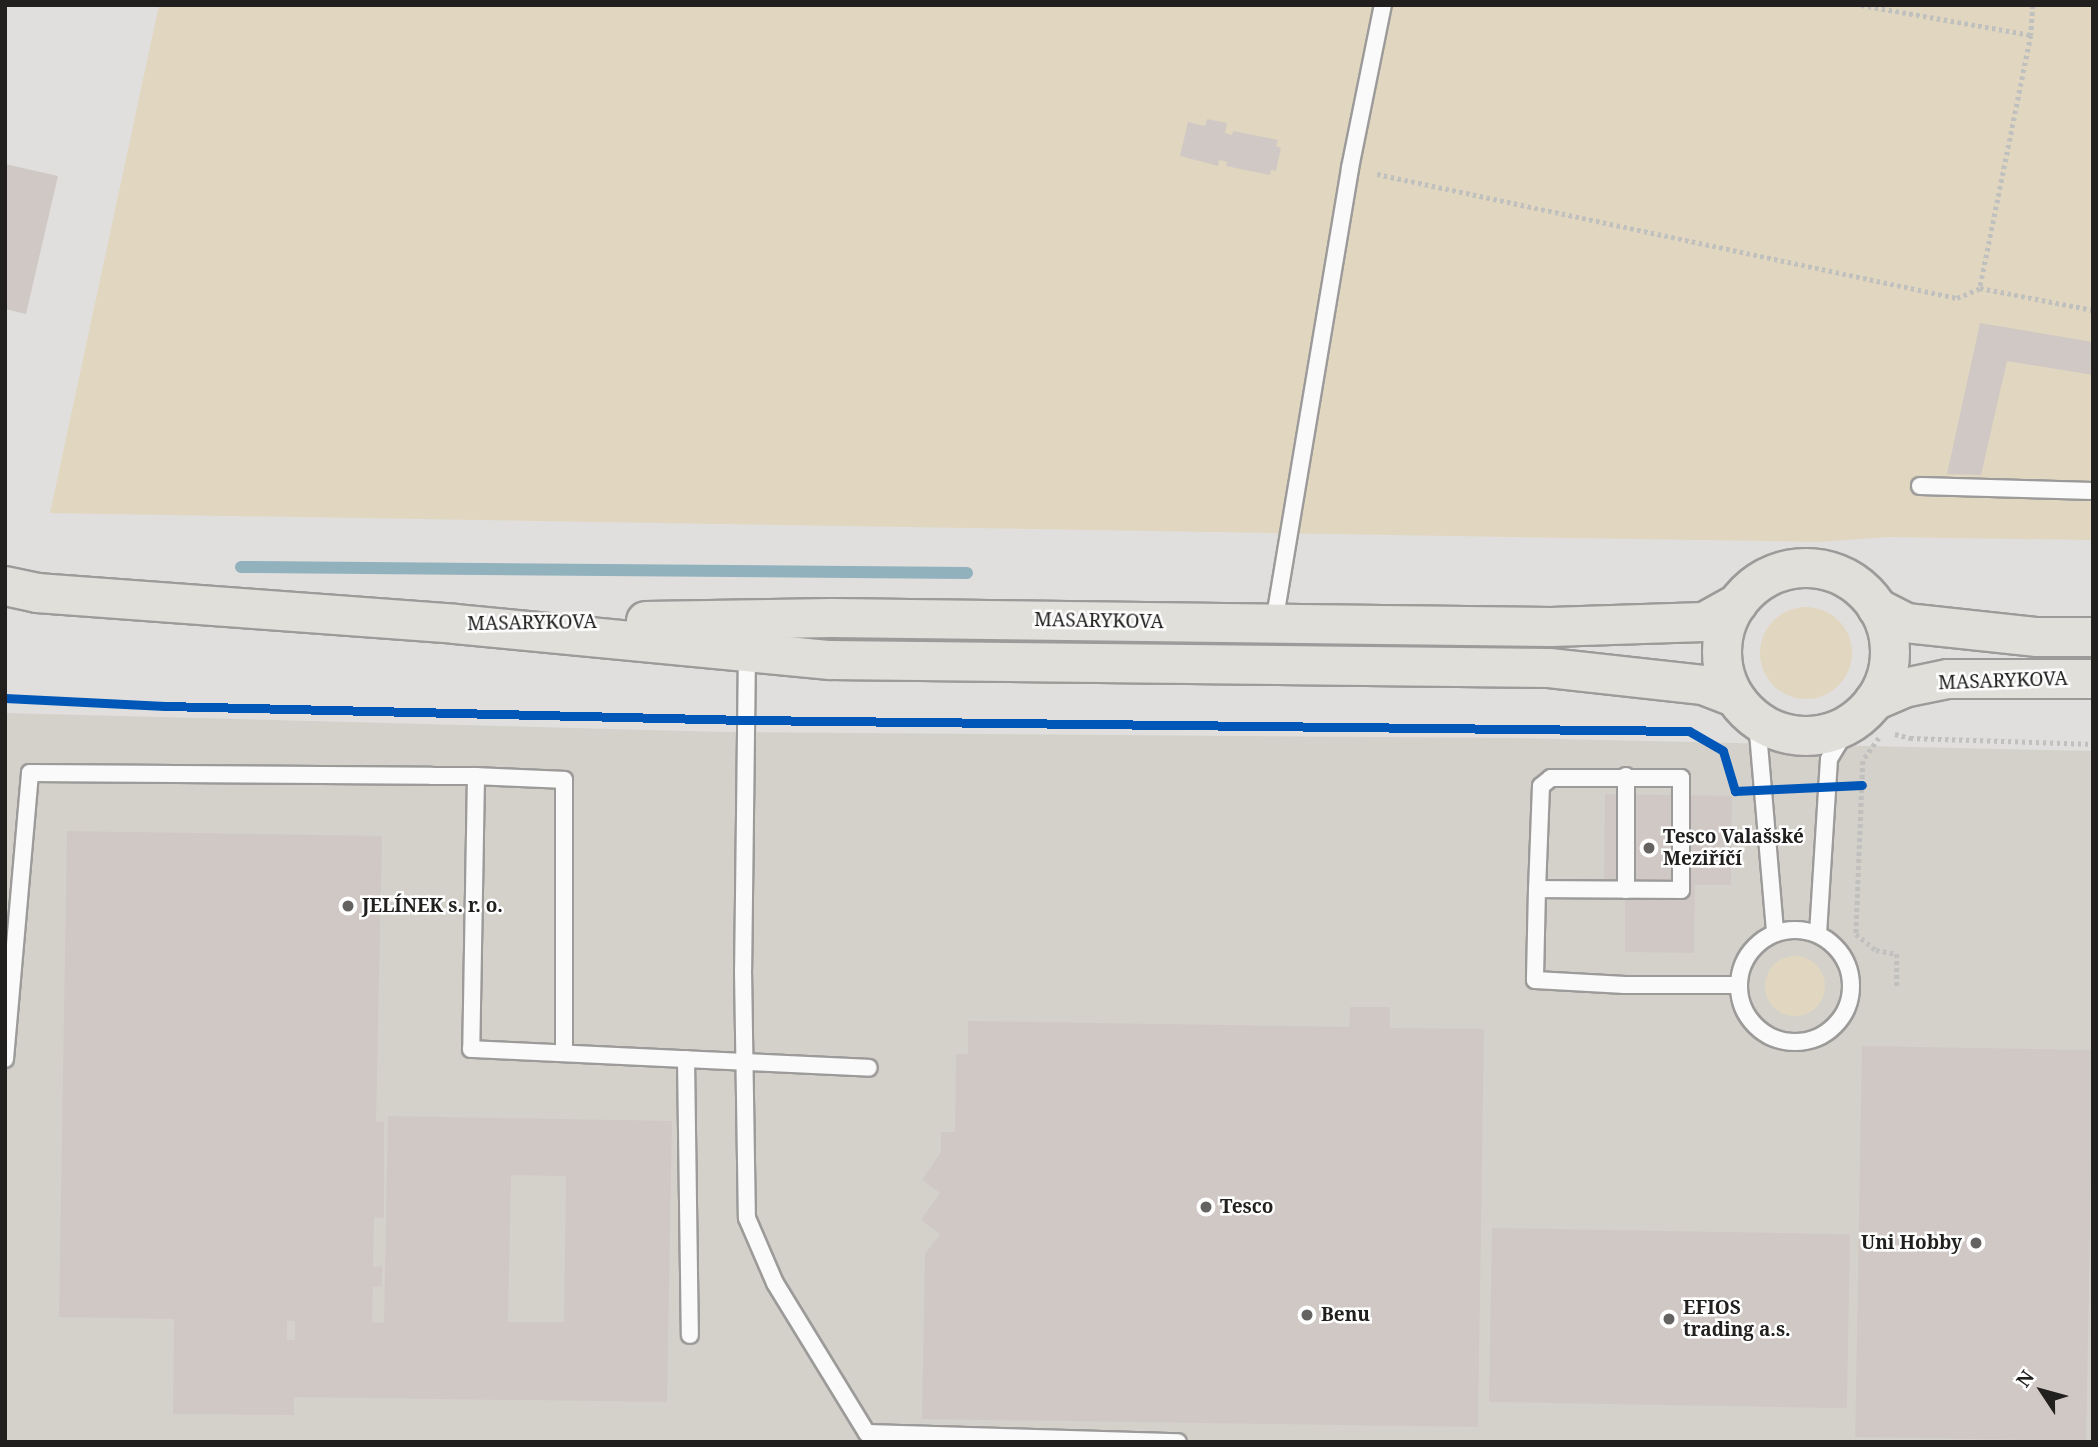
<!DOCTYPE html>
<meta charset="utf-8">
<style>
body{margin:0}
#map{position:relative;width:2098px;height:1447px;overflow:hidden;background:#e0dfdd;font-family:"Noto Serif",serif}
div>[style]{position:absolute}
.built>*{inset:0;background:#d4d1ca}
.green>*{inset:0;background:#e1d7c0}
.round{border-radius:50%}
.stream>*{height:12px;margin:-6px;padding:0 6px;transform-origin:6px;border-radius:6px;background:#91b1bd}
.building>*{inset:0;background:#d0c8c4;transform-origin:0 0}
.path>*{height:4.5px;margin-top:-2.25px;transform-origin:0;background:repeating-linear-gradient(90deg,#c0c0be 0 3.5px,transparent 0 7px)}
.roads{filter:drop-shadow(2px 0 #9c9b9a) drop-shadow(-2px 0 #9c9b9a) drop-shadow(0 2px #9c9b9a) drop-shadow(0 -2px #9c9b9a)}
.lane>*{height:16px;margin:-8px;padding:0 8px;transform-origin:8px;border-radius:8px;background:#fafafa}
.lane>.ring{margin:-8px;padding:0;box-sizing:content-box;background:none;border:16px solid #fafafa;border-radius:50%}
.primary>*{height:38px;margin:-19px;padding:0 19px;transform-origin:19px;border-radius:19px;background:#e1dfda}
.primary>.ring{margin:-19px;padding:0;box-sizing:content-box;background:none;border:38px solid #e1dfda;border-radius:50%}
.cycleway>*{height:9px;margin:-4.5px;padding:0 4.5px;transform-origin:4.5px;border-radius:4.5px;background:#0057b8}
.dots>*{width:19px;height:19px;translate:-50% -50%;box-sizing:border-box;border:4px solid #fff;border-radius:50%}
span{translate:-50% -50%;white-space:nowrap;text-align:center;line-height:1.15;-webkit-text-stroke:5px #fff;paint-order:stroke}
.street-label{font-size:19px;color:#21201f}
.poi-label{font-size:19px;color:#21201f;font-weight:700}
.left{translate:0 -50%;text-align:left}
.right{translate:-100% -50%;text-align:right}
.frame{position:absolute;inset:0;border:7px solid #21201f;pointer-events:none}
.north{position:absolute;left:2007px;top:1356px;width:70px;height:70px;-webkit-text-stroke:5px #fff;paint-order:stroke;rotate:306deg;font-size:19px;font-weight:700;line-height:28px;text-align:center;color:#21201f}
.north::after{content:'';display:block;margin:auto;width:24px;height:32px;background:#21201f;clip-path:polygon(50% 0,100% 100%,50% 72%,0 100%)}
</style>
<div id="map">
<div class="built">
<i style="clip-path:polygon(5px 713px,725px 732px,1515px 738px,2093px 751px,2093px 1442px,5px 1442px)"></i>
</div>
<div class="green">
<i style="clip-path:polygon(159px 5px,2093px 5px,2093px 540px,1888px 537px,1820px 542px,50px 513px)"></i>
<i class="round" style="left:1760px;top:607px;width:92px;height:92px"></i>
<i class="round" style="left:1765px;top:956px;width:60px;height:60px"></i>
</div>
<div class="stream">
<i style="left:241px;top:567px;width:726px;rotate:0.47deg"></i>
</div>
<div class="building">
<i style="clip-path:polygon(1207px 119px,1227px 123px,1225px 133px,1232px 135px,1233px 131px,1278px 140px,1276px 146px,1281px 148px,1276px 171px,1271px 170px,1270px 175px,1226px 166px,1227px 162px,1219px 160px,1218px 166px,1180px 156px,1188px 122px,1205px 126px)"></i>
<i style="clip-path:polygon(5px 164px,58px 176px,26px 314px,5px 309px)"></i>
<i style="clip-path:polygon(1980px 323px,2093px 342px,2093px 375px,2007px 361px,1981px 475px,1947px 474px)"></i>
<i style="clip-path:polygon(1605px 794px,1732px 796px,1731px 885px,1695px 885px,1694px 953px,1625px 952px,1625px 884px,1604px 884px)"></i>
<i style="clip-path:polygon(evenodd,67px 831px,382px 836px,376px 1122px,384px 1121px,384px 1218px,374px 1217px,373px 1267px,382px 1266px,382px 1286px,373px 1287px,372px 1322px,384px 1323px,388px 1116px,672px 1121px,667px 1402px,294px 1397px,294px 1415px,173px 1414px,174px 1319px,59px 1317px,67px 831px,511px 1175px,566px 1176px,564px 1322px,508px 1322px,511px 1175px,67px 831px,287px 1321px,295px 1321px,295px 1340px,287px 1340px,287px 1321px)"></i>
<i style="clip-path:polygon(1350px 1007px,1390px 1007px,1390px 1028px,1484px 1029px,1478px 1427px,922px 1419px,925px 1254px,940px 1234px,921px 1220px,940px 1193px,922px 1180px,941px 1152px,941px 1132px,955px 1132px,956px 1054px,968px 1054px,968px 1021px,1349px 1027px)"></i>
<i style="left:1862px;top:1046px;width:231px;height:391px;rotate:1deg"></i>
<i style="left:1492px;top:1228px;width:358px;height:174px;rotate:1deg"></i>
</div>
<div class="path">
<i style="left:1861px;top:5px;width:173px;rotate:10deg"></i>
<i style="left:2033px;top:5px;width:30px;rotate:94deg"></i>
<i style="left:2031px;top:35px;width:258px;rotate:101.4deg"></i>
<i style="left:1980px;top:288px;width:115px;rotate:11deg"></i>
<i style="left:1377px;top:174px;width:593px;rotate:12.07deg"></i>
<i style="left:1957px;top:298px;width:25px;rotate:-23deg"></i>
<i style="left:1895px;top:734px;width:16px;rotate:15deg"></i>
<i style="left:1910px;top:738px;width:183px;rotate:1.9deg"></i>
<i style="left:1879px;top:738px;width:28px;rotate:125deg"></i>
<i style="left:1863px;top:761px;width:173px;rotate:92.3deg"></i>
<i style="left:1856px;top:934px;width:26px;rotate:39deg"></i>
<i style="left:1876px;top:950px;width:21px;rotate:11deg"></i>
<i style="left:1897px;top:954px;width:33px;rotate:90deg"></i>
</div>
<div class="roads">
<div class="lane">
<i style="left:1920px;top:486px;width:173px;rotate:1.7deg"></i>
<i style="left:1274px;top:623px;width:461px;rotate:-80.5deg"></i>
<i style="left:1350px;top:168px;width:166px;rotate:-78.6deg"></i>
<i style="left:747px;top:651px;width:319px;rotate:90.7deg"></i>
<i style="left:743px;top:970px;width:248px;rotate:89.1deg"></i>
<i style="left:747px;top:1218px;width:71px;rotate:66.7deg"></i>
<i style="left:775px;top:1283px;width:176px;rotate:58.5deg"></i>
<i style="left:867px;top:1433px;width:311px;rotate:1.7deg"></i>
<i style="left:1757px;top:721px;width:213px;rotate:85.1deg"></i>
<i style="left:476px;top:776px;width:88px;rotate:2.6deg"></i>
<i style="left:564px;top:780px;width:273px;rotate:90deg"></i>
<i style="left:1537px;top:889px;width:144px;rotate:0.4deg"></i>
<i style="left:1681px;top:890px;width:112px;rotate:-90deg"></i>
<i style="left:1681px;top:778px;width:130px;rotate:180deg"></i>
<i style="left:1551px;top:778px;width:13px;rotate:141deg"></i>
<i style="left:1541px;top:786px;width:103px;rotate:92.2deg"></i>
<i style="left:1537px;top:889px;width:91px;rotate:91.3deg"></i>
<i style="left:1535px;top:980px;width:90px;rotate:3.2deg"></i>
<i style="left:1625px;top:985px;width:114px"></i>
<i style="left:1626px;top:890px;width:114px;rotate:-90deg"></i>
<i class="ring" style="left:1739px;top:930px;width:96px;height:96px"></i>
<i style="left:1818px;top:934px;width:175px;rotate:-86.4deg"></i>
<i style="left:1829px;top:759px;width:41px;rotate:-59deg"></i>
<i style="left:5px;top:1059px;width:287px;rotate:-85deg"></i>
<i style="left:30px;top:773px;width:402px;rotate:0.4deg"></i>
<i style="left:432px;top:776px;width:44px"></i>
<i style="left:476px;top:776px;width:273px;rotate:91deg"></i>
<i style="left:471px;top:1049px;width:398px;rotate:2.7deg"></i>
<i style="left:686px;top:1059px;width:276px;rotate:89.2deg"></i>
</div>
<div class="primary">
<i class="ring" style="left:1722px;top:568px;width:130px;height:130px"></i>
<i style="left:5px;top:586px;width:33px;rotate:12deg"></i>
<i style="left:37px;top:593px;width:419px;rotate:4.2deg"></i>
<i style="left:455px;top:624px;width:377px;rotate:5.5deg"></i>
<i style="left:830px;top:660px;width:719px;rotate:0.64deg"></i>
<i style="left:1549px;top:668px;width:155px;rotate:6.3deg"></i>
<i style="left:1703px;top:685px;width:34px;rotate:21deg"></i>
<i style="left:1877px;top:608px;width:33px;rotate:27deg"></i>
<i style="left:1906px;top:623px;width:132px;rotate:6.1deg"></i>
<i style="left:2037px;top:637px;width:56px"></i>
<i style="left:646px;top:621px;width:186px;rotate:-0.9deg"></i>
<i style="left:832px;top:618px;width:719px;rotate:0.72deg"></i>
<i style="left:1551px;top:627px;width:153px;rotate:-1.9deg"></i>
<i style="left:1704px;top:622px;width:39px;rotate:-29deg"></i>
<i style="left:1874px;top:701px;width:33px;rotate:-23deg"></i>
<i style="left:1904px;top:688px;width:45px;rotate:-11.6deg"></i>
<i style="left:1948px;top:679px;width:145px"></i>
</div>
</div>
<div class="cycleway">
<i style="left:5px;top:698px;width:160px;rotate:2.9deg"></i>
<i style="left:165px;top:706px;width:582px;rotate:1.38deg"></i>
<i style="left:747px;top:720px;width:942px;rotate:0.67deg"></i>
<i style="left:1689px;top:731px;width:39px;rotate:30deg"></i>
<i style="left:1723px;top:751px;width:42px;rotate:73.3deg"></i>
<i style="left:1735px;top:791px;width:127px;rotate:-2.7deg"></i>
</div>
<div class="dots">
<i style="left:1649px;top:848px;background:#646362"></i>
<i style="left:348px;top:906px;background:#646362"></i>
<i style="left:1206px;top:1207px;background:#646362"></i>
<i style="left:1976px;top:1243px;background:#646362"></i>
<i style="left:1307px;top:1315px;background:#646362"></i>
<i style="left:1669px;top:1319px;background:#646362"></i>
</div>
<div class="street-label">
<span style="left:1099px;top:621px;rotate:1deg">MASARYKOVA</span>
<span style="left:532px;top:623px;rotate:-1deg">MASARYKOVA</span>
<span style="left:2003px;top:681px;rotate:-2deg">MASARYKOVA</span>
</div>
<div class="poi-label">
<span class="left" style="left:1663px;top:848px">Tesco Valašské<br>Meziříčí</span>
<span class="left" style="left:362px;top:906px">JELÍNEK s. r. o.</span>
<span class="left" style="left:1220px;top:1207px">Tesco</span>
<span class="right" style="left:1962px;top:1243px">Uni Hobby</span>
<span class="left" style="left:1683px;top:1319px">EFIOS<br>trading a.s.</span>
<span class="left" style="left:1321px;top:1315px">Benu</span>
</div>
<div class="frame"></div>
<div class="north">N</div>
</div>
